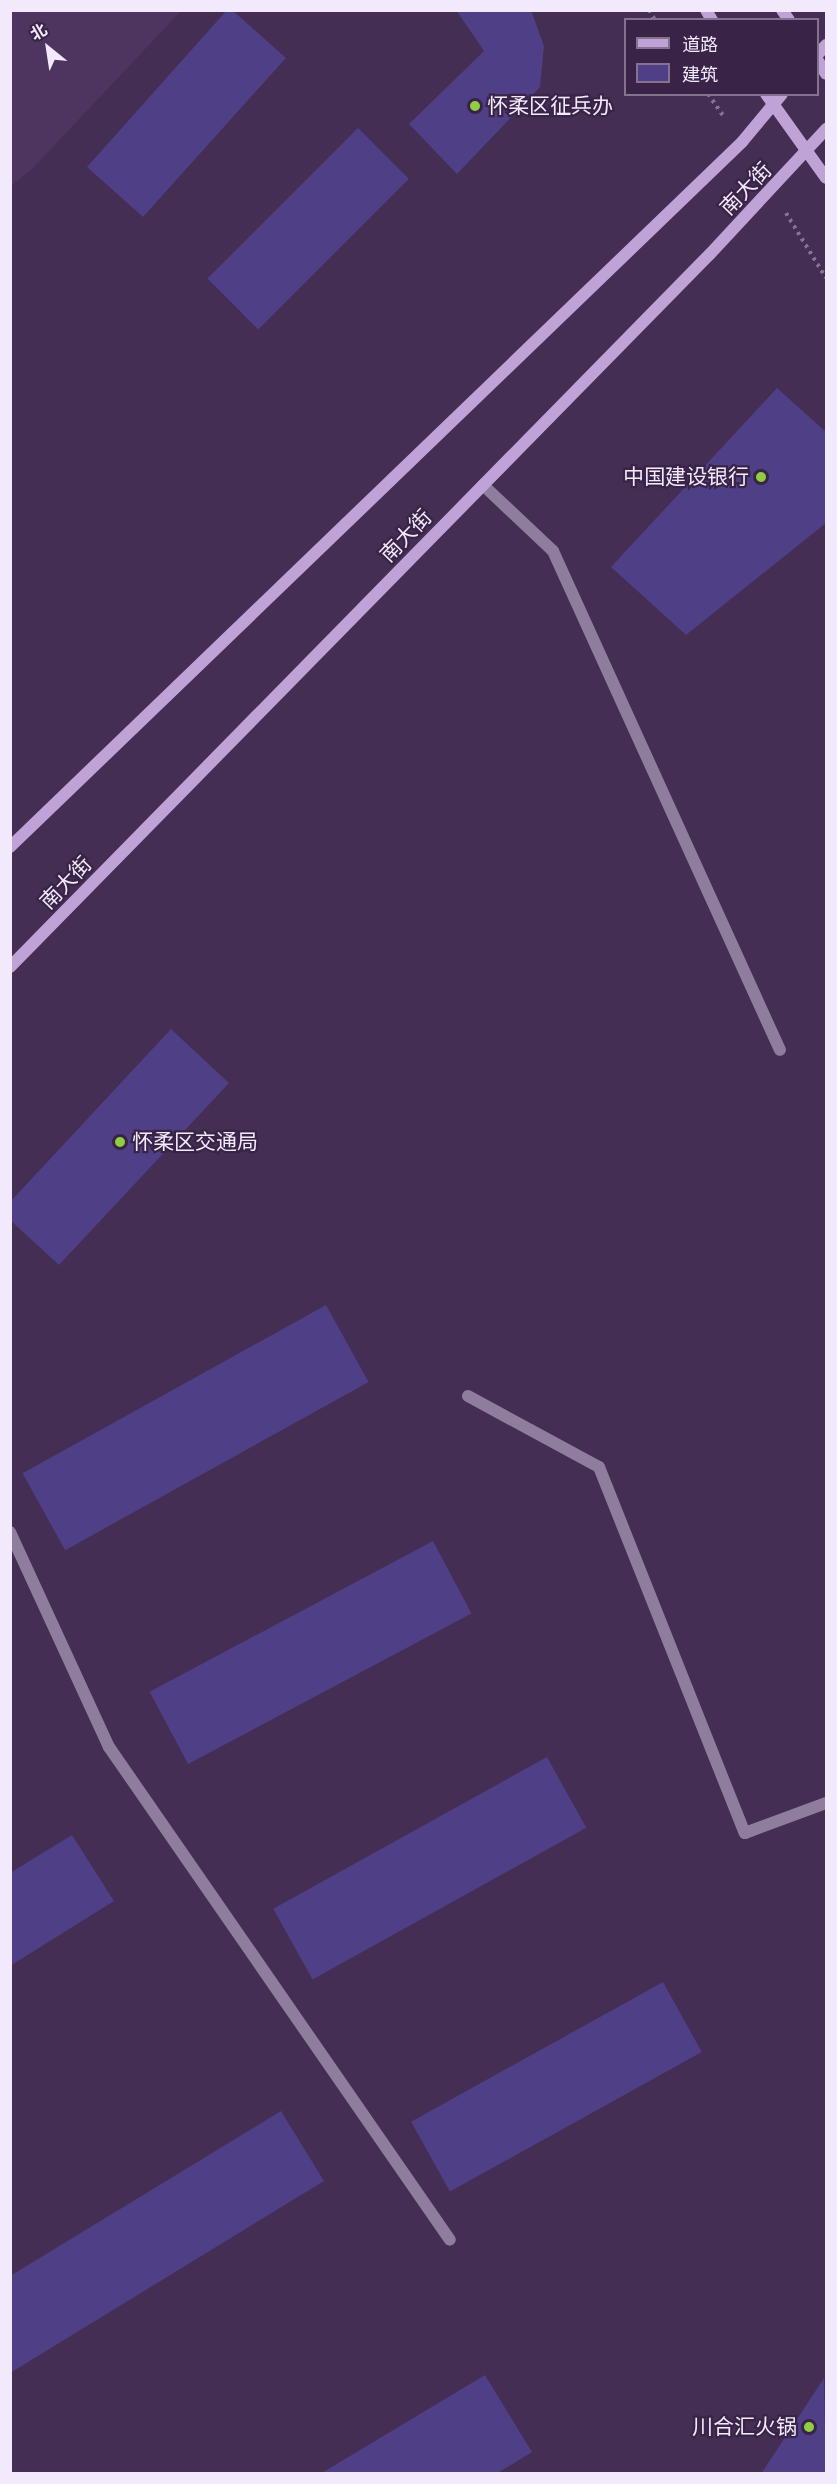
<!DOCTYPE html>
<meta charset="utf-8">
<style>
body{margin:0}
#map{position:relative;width:837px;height:2484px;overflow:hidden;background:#442e53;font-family:"Work Sans","Noto Sans SC",sans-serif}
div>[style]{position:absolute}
.built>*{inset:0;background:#4e3560}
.building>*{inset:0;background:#4e3f87;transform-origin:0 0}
.path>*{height:4px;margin-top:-2px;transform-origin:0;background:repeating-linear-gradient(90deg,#857392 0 3px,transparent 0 7.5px)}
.minor>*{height:12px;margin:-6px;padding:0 6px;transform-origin:6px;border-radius:6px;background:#8f7d9d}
.secondary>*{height:12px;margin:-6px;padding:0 6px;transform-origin:6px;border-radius:6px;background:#c0a3d6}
.dots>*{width:16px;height:16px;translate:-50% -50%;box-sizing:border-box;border:3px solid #392448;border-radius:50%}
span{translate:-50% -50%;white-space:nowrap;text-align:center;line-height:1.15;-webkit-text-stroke:4.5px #392448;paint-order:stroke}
.poi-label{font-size:21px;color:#f3e9fc}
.left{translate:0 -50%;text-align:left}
.right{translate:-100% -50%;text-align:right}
.street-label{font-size:21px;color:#f3e9fc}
.frame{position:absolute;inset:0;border:12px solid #f3e9fc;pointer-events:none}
.legend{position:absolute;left:624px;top:18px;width:195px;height:78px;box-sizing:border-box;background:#392448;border:2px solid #837390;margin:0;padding:8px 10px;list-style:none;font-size:18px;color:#f3e9fc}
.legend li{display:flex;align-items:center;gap:12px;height:30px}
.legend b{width:30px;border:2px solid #837390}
.north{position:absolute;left:18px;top:18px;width:60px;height:60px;-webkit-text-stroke:4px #392448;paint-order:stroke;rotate:330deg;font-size:16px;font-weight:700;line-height:24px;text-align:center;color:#f3e9fc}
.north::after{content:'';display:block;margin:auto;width:21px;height:27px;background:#f3e9fc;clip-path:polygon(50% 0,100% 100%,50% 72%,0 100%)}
</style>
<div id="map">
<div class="built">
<i style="clip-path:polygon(11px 10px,181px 11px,33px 168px,11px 186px)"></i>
</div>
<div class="building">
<i style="clip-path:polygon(227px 10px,232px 10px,286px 58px,143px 217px,87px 167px)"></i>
<i style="clip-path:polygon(456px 10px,531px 10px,544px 46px,540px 87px,457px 174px,409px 124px,484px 51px)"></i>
<i style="left:358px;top:128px;width:72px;height:213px;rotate:45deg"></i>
<i style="clip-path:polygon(777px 388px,826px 432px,826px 523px,686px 635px,611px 567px)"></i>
<i style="clip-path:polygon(171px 1029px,229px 1083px,59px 1265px,10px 1220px,10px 1202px)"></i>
<i style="left:326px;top:1305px;width:88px;height:347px;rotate:61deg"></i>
<i style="left:433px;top:1541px;width:82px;height:321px;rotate:62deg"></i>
<i style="left:547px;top:1757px;width:81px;height:313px;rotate:61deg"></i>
<i style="clip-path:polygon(72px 1835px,114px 1901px,10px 1966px,10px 1873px)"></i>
<i style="left:663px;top:1982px;width:80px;height:288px;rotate:61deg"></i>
<i style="clip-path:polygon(281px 2111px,324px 2181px,10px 2373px,10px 2276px)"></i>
<i style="clip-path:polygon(485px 2375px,532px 2452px,496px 2474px,320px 2474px)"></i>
<i style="clip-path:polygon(824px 2378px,826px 2474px,761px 2474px)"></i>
</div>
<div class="path">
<i style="left:649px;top:10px;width:12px;rotate:59deg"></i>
<i style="left:708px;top:94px;width:29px;rotate:55deg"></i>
<i style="left:786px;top:213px;width:76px;rotate:58.4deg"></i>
</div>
<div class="minor">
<i style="left:483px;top:485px;width:96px;rotate:43.3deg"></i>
<i style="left:553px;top:551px;width:548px;rotate:65.54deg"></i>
<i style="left:468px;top:1396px;width:149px;rotate:28.5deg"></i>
<i style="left:599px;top:1467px;width:394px;rotate:68.3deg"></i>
<i style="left:745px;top:1833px;width:86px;rotate:-20.3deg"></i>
<i style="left:10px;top:1532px;width:237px;rotate:65.3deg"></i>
<i style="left:109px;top:1747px;width:599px;rotate:55.33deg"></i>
</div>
<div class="secondary">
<i style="left:706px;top:10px;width:12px;rotate:59deg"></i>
<i style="left:782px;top:10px;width:12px;rotate:55deg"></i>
<i style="left:818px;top:54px;width:12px;rotate:-48deg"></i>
<i style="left:818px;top:61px;width:15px;rotate:58deg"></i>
<i style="left:766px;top:94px;width:103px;rotate:54.5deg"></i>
<i style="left:10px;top:847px;width:1016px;rotate:-43.92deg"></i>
<i style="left:742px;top:142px;width:62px;rotate:-50.2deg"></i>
<i style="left:10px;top:967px;width:999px;rotate:-45.53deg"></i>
<i style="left:710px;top:254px;width:171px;rotate:-47.1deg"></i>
</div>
<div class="dots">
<i style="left:475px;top:106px;background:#90cd41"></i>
<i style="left:761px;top:477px;background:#90cd41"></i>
<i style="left:120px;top:1142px;background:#90cd41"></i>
<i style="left:809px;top:2427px;background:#90cd41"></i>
</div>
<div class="poi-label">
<span class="left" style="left:487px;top:106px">怀柔区征兵办</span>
<span class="right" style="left:749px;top:477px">中国建设银行</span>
<span class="left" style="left:132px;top:1142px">怀柔区交通局</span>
<span class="right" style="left:797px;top:2427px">川合汇火锅</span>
</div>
<div class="street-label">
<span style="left:746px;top:189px;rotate:-46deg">南大街</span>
<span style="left:406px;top:536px;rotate:-46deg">南大街</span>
<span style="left:66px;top:883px;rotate:-46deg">南大街</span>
</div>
<div class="frame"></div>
<ul class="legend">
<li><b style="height:8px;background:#c0a3d6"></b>道路</li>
<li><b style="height:16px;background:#4e3f87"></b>建筑</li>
</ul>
<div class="north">北</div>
</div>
